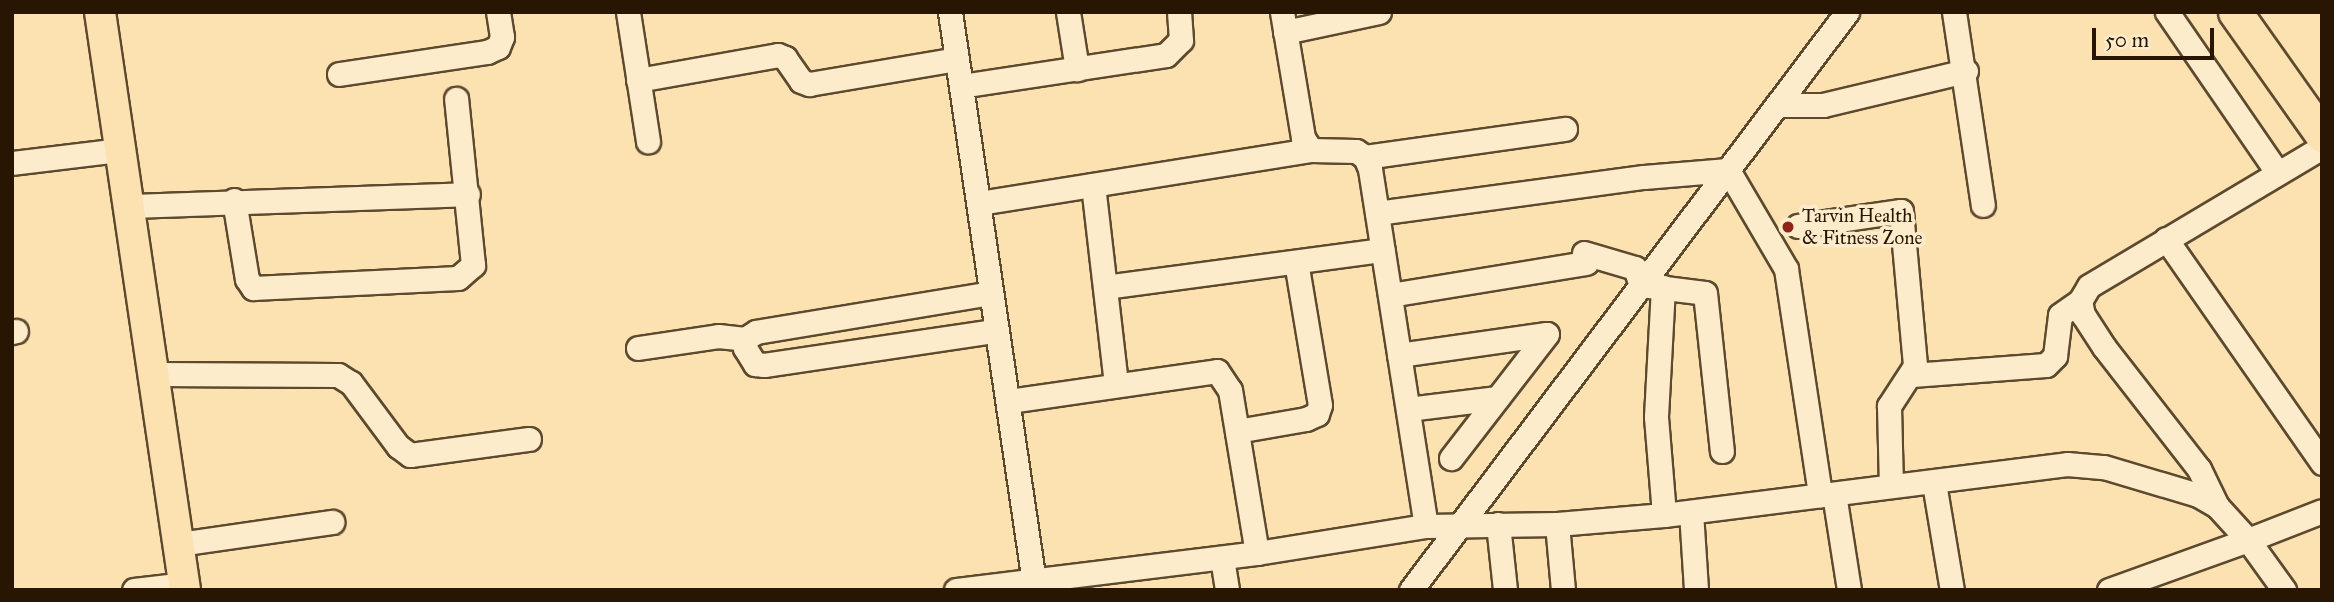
<!DOCTYPE html>
<style>
body{margin:0}
#map{position:relative;width:2334px;height:602px;overflow:hidden;background:#fce1b1;font-family:"IM FELL Great Primer",serif}
div>[style]{position:absolute}
.roads{filter:drop-shadow(2px 0 #5d492e) drop-shadow(-2px 0 #5d492e) drop-shadow(0 2px #5d492e) drop-shadow(0 -2px #5d492e)}
.minor>*{height:23px;margin:-11.5px;padding:0 11.5px;transform-origin:11.5px;border-radius:11.5px;background:#fdeccc}
.major>*{height:30px;margin:-15px;padding:0 15px;transform-origin:15px;border-radius:15px;background:#fce1b1}
.highway>*{height:33px;margin:-16.5px;padding:0 16.5px;transform-origin:16.5px;border-radius:16.5px;background:#fce1b1}
.dots>*{width:19px;height:19px;translate:-50% -50%;box-sizing:border-box;border:4px solid #fdeccc;border-radius:50%}
span{translate:-50% -50%;white-space:nowrap;text-align:center;line-height:1.15;-webkit-text-stroke:7px #fdeccc;paint-order:stroke}
.poi-label{font-size:19px;color:#281603}
.left{translate:0 -50%;text-align:left}
.frame{position:absolute;inset:0;border:14px solid #281603;pointer-events:none}
.scale{position:absolute;left:2092px;top:28px;width:122px;height:32px;box-sizing:border-box;border:4px solid #281603;border-top:0;padding-left:9px;font-size:21px;line-height:24px;white-space:nowrap;color:#281603;-webkit-text-stroke:5px #fdeccc;paint-order:stroke}
</style>
<div id="map">
<div class="roads">
<div class="minor">
<i style="left:628px;top:12px;width:131px;rotate:81.2deg"></i>
<i style="left:950px;top:12px;width:576px;rotate:81.62deg"></i>
<i style="left:1068px;top:12px;width:58px;rotate:81deg"></i>
<i style="left:1282px;top:12px;width:128px;rotate:80.5deg"></i>
<i style="left:1303px;top:138px;width:14px;rotate:56deg"></i>
<i style="left:1311px;top:150px;width:45px;rotate:1.3deg"></i>
<i style="left:1356px;top:151px;width:11px;rotate:34deg"></i>
<i style="left:1365px;top:157px;width:13px;rotate:67deg"></i>
<i style="left:1370px;top:169px;width:361px;rotate:81.1deg"></i>
<i style="left:1954px;top:12px;width:195px;rotate:81.5deg"></i>
<i style="left:2167px;top:12px;width:194px;rotate:55.5deg"></i>
<i style="left:1285px;top:32px;width:96px;rotate:-12deg"></i>
<i style="left:339px;top:74px;width:150px;rotate:-8.5deg"></i>
<i style="left:487px;top:52px;width:12px;rotate:-24deg"></i>
<i style="left:498px;top:47px;width:11px;rotate:-68deg"></i>
<i style="left:502px;top:37px;width:25px;rotate:-99deg"></i>
<i style="left:638px;top:80px;width:142px;rotate:-10.1deg"></i>
<i style="left:778px;top:55px;width:8px;rotate:23deg"></i>
<i style="left:785px;top:58px;width:28px;rotate:55deg"></i>
<i style="left:801px;top:81px;width:9px;rotate:21deg"></i>
<i style="left:809px;top:84px;width:150px;rotate:-9.6deg"></i>
<i style="left:961px;top:86px;width:207px;rotate:-8.6deg"></i>
<i style="left:1166px;top:55px;width:21px;rotate:-45deg"></i>
<i style="left:1181px;top:40px;width:28px;rotate:-94deg"></i>
<i style="left:1777px;top:105px;width:46px"></i>
<i style="left:1823px;top:105px;width:147px;rotate:-13.4deg"></i>
<i style="left:1365px;top:157px;width:202px;rotate:-8deg"></i>
<i style="left:12px;top:163px;width:108px;rotate:-6.9deg"></i>
<i style="left:1093px;top:185px;width:200px;rotate:83.4deg"></i>
<i style="left:234px;top:200px;width:80px;rotate:80.7deg"></i>
<i style="left:247px;top:279px;width:11px;rotate:56deg"></i>
<i style="left:253px;top:288px;width:205px;rotate:-2.8deg"></i>
<i style="left:458px;top:278px;width:20px;rotate:-41deg"></i>
<i style="left:473px;top:265px;width:167px;rotate:-95.8deg"></i>
<i style="left:979px;top:203px;width:336px;rotate:-9.1deg"></i>
<i style="left:129px;top:206px;width:339px;rotate:-2deg"></i>
<i style="left:1377px;top:213px;width:269px;rotate:-7.7deg"></i>
<i style="left:1644px;top:177px;width:84px;rotate:-4.8deg"></i>
<i style="left:1728px;top:170px;width:115px;rotate:59.6deg"></i>
<i style="left:1786px;top:269px;width:229px;rotate:81.4deg"></i>
<i style="left:1798px;top:226px;width:104px;rotate:-8.3deg"></i>
<i style="left:1901px;top:211px;width:156px;rotate:84.8deg"></i>
<i style="left:1915px;top:366px;width:48px;rotate:123deg"></i>
<i style="left:1889px;top:406px;width:80px;rotate:88.6deg"></i>
<i style="left:2166px;top:239px;width:273px;rotate:55.1deg"></i>
<i style="left:1584px;top:253px;width:53px;rotate:16.4deg"></i>
<i style="left:1635px;top:268px;width:18px;rotate:71deg"></i>
<i style="left:1641px;top:285px;width:64px;rotate:7.1deg"></i>
<i style="left:1705px;top:293px;width:159px;rotate:83.9deg"></i>
<i style="left:1105px;top:287px;width:280px;rotate:-7.6deg"></i>
<i style="left:1663px;top:287px;width:130px;rotate:93.1deg"></i>
<i style="left:1656px;top:417px;width:98px;rotate:85.3deg"></i>
<i style="left:991px;top:293px;width:238px;rotate:170.6deg"></i>
<i style="left:756px;top:332px;width:13px;rotate:148deg"></i>
<i style="left:745px;top:339px;width:9px;rotate:90deg"></i>
<i style="left:745px;top:348px;width:19px;rotate:58deg"></i>
<i style="left:755px;top:364px;width:9px;rotate:6deg"></i>
<i style="left:764px;top:365px;width:233px;rotate:-8.4deg"></i>
<i style="left:1390px;top:295px;width:199px;rotate:-9.3deg"></i>
<i style="left:12px;top:332px;width:4px;rotate:-14deg"></i>
<i style="left:638px;top:348px;width:81px;rotate:-8.5deg"></i>
<i style="left:718px;top:336px;width:27px;rotate:6deg"></i>
<i style="left:1399px;top:355px;width:149px;rotate:-8.1deg"></i>
<i style="left:1547px;top:334px;width:157px;rotate:127.7deg"></i>
<i style="left:155px;top:374px;width:183px;rotate:0.3deg"></i>
<i style="left:338px;top:375px;width:15px;rotate:32deg"></i>
<i style="left:351px;top:383px;width:79px;rotate:53.3deg"></i>
<i style="left:398px;top:446px;width:15px;rotate:37deg"></i>
<i style="left:410px;top:455px;width:120px;rotate:-7.7deg"></i>
<i style="left:1912px;top:375px;width:134px;rotate:-4.3deg"></i>
<i style="left:2046px;top:365px;width:13px;rotate:-45deg"></i>
<i style="left:2055px;top:356px;width:41px;rotate:-83deg"></i>
<i style="left:2060px;top:315px;width:24px;rotate:-35deg"></i>
<i style="left:1009px;top:401px;width:210px;rotate:-8.2deg"></i>
<i style="left:1217px;top:371px;width:23px;rotate:56deg"></i>
<i style="left:1230px;top:390px;width:165px;rotate:80.6deg"></i>
<i style="left:1408px;top:409px;width:90px;rotate:-7deg"></i>
<i style="left:1237px;top:431px;width:70px;rotate:-9.9deg"></i>
<i style="left:1306px;top:419px;width:12px;rotate:-24deg"></i>
<i style="left:1317px;top:414px;width:9px;rotate:-72deg"></i>
<i style="left:1320px;top:405px;width:145px;rotate:-99.5deg"></i>
<i style="left:1934px;top:483px;width:109px;rotate:80.5deg"></i>
<i style="left:1834px;top:494px;width:97px;rotate:81.1deg"></i>
<i style="left:2217px;top:506px;width:41px;rotate:-115.9deg"></i>
<i style="left:2199px;top:469px;width:155px;rotate:-127.9deg"></i>
<i style="left:2104px;top:347px;width:38px;rotate:-123deg"></i>
<i style="left:2083px;top:315px;width:14px;rotate:-102deg"></i>
<i style="left:2080px;top:301px;width:17px;rotate:-59deg"></i>
<i style="left:2089px;top:286px;width:271px;rotate:-30.8deg"></i>
<i style="left:1691px;top:512px;width:78px;rotate:86.3deg"></i>
<i style="left:1498px;top:524px;width:66px;rotate:83.9deg"></i>
<i style="left:1557px;top:524px;width:66px;rotate:84.8deg"></i>
<i style="left:179px;top:544px;width:155px;rotate:-8.2deg"></i>
<i style="left:1222px;top:558px;width:32px;rotate:81deg"></i>
<i style="left:134px;top:590px;width:50px;rotate:-6.8deg"></i>
<i style="left:956px;top:590px;width:303px;rotate:-7deg"></i>
<i style="left:1257px;top:553px;width:171px;rotate:-9.1deg"></i>
<i style="left:1426px;top:526px;width:131px;rotate:-0.9deg"></i>
<i style="left:1557px;top:524px;width:107px;rotate:-4.8deg"></i>
<i style="left:1664px;top:515px;width:406px;rotate:-7.2deg"></i>
<i style="left:2067px;top:464px;width:37px;rotate:5deg"></i>
<i style="left:2104px;top:467px;width:98px;rotate:16.6deg"></i>
<i style="left:2198px;top:495px;width:22px;rotate:30deg"></i>
<i style="left:2217px;top:506px;width:46px;rotate:47.6deg"></i>
<i style="left:2248px;top:540px;width:79px;rotate:-21.4deg"></i>
<i style="left:1411px;top:590px;width:724px;rotate:-52.97deg"></i>
<i style="left:2109px;top:590px;width:148px;rotate:-19.8deg"></i>
<i style="left:2248px;top:540px;width:62px;rotate:54.2deg"></i>
</div>
<div class="major">
<i style="left:100px;top:12px;width:584px;rotate:81.63deg"></i>
</div>
<div class="highway">
<i style="left:2235px;top:12px;width:151px;rotate:54.7deg"></i>
</div>
</div>
<div class="dots">
<i style="left:1788px;top:227px;background:#8f2418"></i>
</div>
<div class="poi-label">
<span class="left" style="left:1802px;top:227px">Tarvin Health<br>&amp; Fitness Zone</span>
</div>
<div class="frame"></div>
<div class="scale">50 m</div>
</div>
